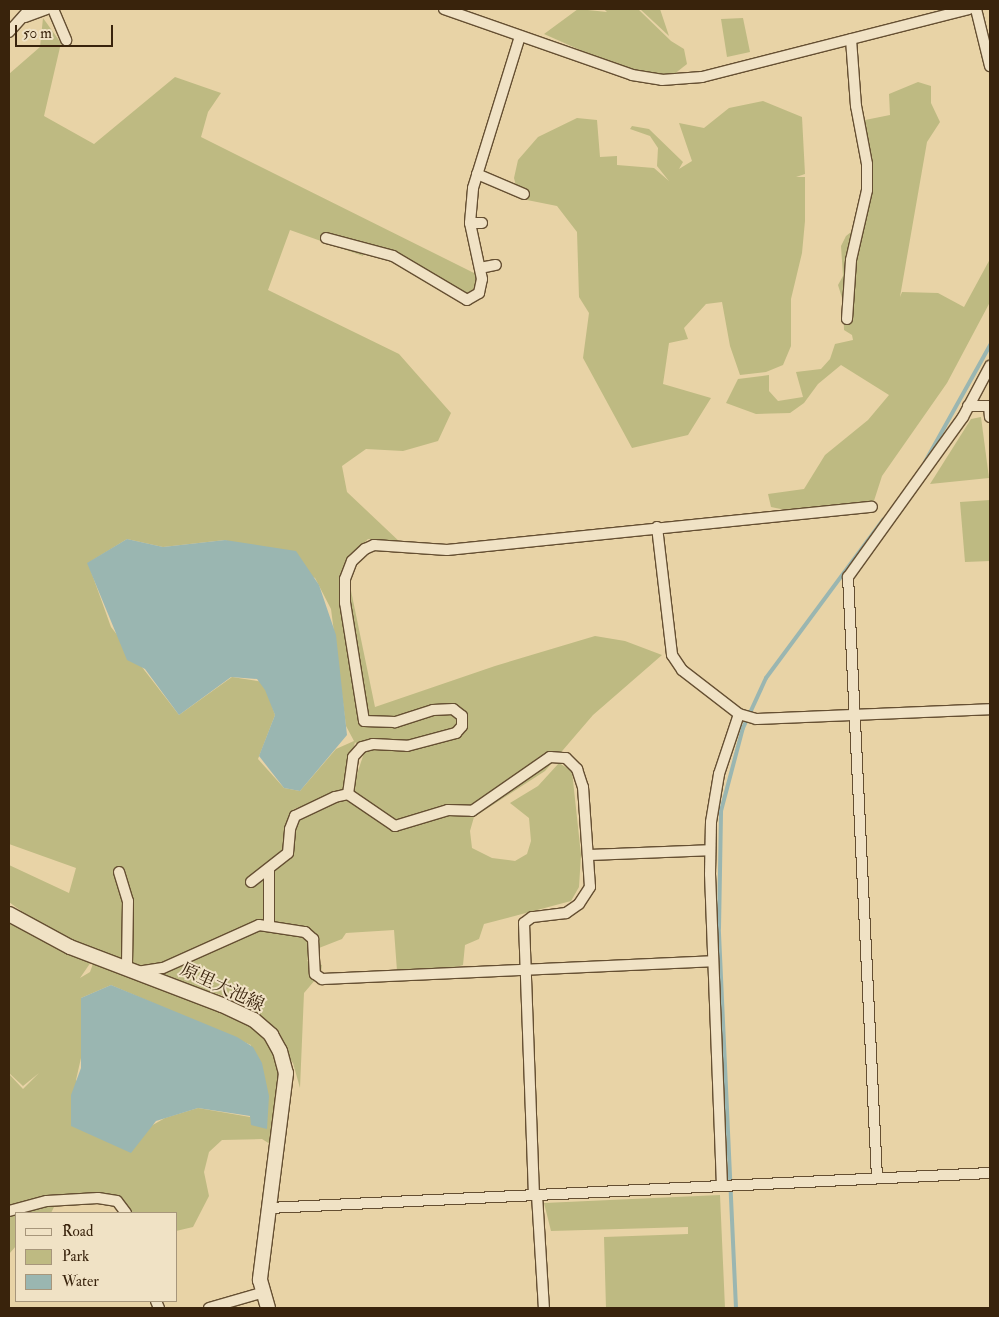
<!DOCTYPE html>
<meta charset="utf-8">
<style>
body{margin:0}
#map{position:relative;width:999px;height:1317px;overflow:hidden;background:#e8d3a6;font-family:"IM FELL Double Pica","Noto Serif JP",serif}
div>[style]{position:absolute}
.green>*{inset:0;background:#beba82}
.water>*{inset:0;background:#9ab6b1}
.stream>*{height:4px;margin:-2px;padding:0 2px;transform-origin:2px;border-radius:2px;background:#9ab6b1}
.roads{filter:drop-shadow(1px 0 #654f32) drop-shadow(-1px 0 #654f32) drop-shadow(0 1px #654f32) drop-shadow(0 -1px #654f32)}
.minor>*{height:10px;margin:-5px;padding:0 5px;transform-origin:5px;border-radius:5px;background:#f0e2c5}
.secondary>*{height:14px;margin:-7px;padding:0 7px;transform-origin:7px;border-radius:7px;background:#f0e2c5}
span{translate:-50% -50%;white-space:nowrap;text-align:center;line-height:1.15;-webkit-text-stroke:4px #f0e2c5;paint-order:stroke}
.street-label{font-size:18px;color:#39230c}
.frame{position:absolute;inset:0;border:10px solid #39230c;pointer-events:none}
.legend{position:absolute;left:15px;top:1212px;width:162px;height:90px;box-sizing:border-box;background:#f0e2c5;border:1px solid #a7967b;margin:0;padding:6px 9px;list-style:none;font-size:15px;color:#39230c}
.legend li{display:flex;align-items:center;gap:10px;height:25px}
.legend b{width:25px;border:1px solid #a7967b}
.scale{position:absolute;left:15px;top:25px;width:98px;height:22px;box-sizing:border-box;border:2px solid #39230c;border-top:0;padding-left:6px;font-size:15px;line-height:18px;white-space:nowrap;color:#39230c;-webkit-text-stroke:4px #f0e2c5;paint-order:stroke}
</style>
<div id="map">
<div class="green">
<i style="clip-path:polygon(578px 9px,607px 12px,604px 9px,638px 9px,671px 41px,684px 49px,687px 64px,673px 75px,641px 77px,544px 34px)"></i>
<i style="clip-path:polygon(640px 9px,660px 9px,669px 36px)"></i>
<i style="clip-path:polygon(evenodd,43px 18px,61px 43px,44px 116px,94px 144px,175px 77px,221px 93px,208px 112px,201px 137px,474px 273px,482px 281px,472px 296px,453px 295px,365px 244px,363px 256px,290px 230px,268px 290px,399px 354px,451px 413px,438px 441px,403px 451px,366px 449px,342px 466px,347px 492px,402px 544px,368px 539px,352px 555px,349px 581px,375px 707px,495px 666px,595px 636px,625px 641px,662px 655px,593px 715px,545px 771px,474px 817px,470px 831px,472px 848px,492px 858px,515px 861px,527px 854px,531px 841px,529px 818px,510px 803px,538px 786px,559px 763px,572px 771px,581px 855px,579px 887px,571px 901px,484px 924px,479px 939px,465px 945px,463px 965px,434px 973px,425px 969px,397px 971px,394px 930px,346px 933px,342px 939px,319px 948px,307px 961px,322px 965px,321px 973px,304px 993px,300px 1088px,293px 1063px,246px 1003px,70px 947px,9px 902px,9px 865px,69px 893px,76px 868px,9px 844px,9px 74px,40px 47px,43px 18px,127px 539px,163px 547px,225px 540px,315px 578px,331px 609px,346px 726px,354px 741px,336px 749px,300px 791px,284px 788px,258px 759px,275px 715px,264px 682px,232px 677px,179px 715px,111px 627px,88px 563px,127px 539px,43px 18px,355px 742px,364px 753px,351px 792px,290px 814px,294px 809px,343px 793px,355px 742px)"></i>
<i style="clip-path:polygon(743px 18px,750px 52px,727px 57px,721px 19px)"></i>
<i style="clip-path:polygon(918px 82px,931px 86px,931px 103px,940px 122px,927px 142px,900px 297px,902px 292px,938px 293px,964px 307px,990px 259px,990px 302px,947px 383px,882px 476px,872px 507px,805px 514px,771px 507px,768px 494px,804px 489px,825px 455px,868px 420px,889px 395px,841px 365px,818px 384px,804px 403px,790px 413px,756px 414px,726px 403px,738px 379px,769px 375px,769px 391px,778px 401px,803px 397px,796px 372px,821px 369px,830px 359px,835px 344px,853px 340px,852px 335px,844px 330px,843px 301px,838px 285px,843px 276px,841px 246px,846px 236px,861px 224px,868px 206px,860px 121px,890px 115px,889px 94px)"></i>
<i style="clip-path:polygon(763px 101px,802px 117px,805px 174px,796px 177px,805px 177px,805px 221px,802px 253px,791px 299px,791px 346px,783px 365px,766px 372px,740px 375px,730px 346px,722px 302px,706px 304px,684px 328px,688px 339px,669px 343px,663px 384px,711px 398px,688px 435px,632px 448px,583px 358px,589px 313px,579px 297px,577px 232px,557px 206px,527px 200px,518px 194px,514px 178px,518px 160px,538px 137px,577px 118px,597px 120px,600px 157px,617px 156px,617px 165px,654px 168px,669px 181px,657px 166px,658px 148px,650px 136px,630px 129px,632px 126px,649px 129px,683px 162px,679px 169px,692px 161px,679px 123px,704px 128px,729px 108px)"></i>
<i style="clip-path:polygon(981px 417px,989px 478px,930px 484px,971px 419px)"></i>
<i style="clip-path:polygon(990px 500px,990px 561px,965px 562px,960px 502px)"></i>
<i style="clip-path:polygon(evenodd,9px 921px,91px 962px,80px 978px,90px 972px,94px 961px,254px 1020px,280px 1049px,278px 1149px,262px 1139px,222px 1140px,209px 1152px,204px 1172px,209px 1196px,193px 1227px,176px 1231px,176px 1213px,128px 1213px,119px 1199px,87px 1199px,54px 1207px,51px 1213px,16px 1213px,16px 1246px,9px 1254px,9px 1074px,23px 1089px,39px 1073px,23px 1086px,9px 1073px,9px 921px,111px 985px,251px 1045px,250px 1117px,198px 1108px,165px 1118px,128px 1139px,76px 1080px,81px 1058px,81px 998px,111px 985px)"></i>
<i style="clip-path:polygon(720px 1195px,725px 1308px,606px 1308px,604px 1237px,688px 1234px,688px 1227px,551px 1231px,544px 1203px)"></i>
</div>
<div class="water">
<i style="clip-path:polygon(127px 539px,163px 547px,225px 540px,296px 551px,319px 585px,336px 635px,347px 735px,300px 791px,284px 788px,259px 756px,275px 715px,265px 690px,257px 679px,231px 677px,179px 715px,145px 669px,127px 660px,87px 563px)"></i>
<i style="clip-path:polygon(111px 985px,237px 1037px,253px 1047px,262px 1063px,269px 1096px,267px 1129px,251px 1125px,250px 1116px,198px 1108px,156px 1121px,131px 1153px,71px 1126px,71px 1095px,81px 1068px,81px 998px)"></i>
</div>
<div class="stream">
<i style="left:925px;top:462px;width:134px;rotate:-60.9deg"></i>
<i style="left:736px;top:1308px;width:380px;rotate:-92.6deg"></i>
<i style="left:719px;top:928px;width:117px;rotate:-89deg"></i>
<i style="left:721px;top:811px;width:86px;rotate:-75.2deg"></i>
<i style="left:743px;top:728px;width:55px;rotate:-65.3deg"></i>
<i style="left:766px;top:678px;width:197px;rotate:-53.5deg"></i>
</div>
<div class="roads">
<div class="minor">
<i style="left:53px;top:9px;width:34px;rotate:67deg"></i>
<i style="left:444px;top:9px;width:199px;rotate:19.3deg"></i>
<i style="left:632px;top:75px;width:30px;rotate:9deg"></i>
<i style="left:662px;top:80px;width:40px;rotate:-4.3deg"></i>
<i style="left:702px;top:77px;width:275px;rotate:-14.3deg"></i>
<i style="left:976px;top:9px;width:59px;rotate:76.2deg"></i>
<i style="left:25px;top:17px;width:23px;rotate:-20deg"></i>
<i style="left:9px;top:32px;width:31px;rotate:-48deg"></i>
<i style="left:477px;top:174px;width:51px;rotate:23.1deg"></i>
<i style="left:470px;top:223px;width:12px"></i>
<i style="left:326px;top:238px;width:69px;rotate:15deg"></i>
<i style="left:393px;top:256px;width:86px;rotate:30.7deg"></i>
<i style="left:467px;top:300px;width:14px;rotate:-30deg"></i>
<i style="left:479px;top:293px;width:14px;rotate:-78deg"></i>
<i style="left:482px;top:279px;width:57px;rotate:-102.1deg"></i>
<i style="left:470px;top:223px;width:35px;rotate:-85deg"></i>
<i style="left:473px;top:188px;width:159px;rotate:-72.8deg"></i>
<i style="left:480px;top:268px;width:16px;rotate:-11deg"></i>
<i style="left:847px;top:319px;width:59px;rotate:-86.1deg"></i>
<i style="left:851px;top:260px;width:72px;rotate:-77.1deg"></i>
<i style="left:867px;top:190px;width:26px;rotate:-90deg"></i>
<i style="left:867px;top:164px;width:59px;rotate:-100.7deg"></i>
<i style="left:856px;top:106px;width:67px;rotate:-94.3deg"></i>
<i style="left:968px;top:406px;width:22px"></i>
<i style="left:989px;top:406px;width:11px;rotate:85deg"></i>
<i style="left:657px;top:527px;width:129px;rotate:83.3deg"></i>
<i style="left:672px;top:655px;width:18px;rotate:56deg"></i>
<i style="left:682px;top:670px;width:72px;rotate:37.7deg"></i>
<i style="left:739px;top:714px;width:18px;rotate:16deg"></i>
<i style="left:756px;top:719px;width:234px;rotate:-2.4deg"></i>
<i style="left:348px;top:794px;width:37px;rotate:-82deg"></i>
<i style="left:353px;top:757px;width:13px;rotate:-48deg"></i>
<i style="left:362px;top:747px;width:11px;rotate:-15deg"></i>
<i style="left:373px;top:744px;width:34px;rotate:3deg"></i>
<i style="left:407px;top:746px;width:51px;rotate:-14.9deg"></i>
<i style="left:456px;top:733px;width:9px;rotate:-49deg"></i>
<i style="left:462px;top:726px;width:10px;rotate:-90deg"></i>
<i style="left:462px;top:716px;width:11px;rotate:-142deg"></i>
<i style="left:453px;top:709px;width:20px;rotate:177deg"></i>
<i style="left:433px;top:710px;width:40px;rotate:162deg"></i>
<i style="left:395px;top:722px;width:31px;rotate:-178deg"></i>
<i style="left:364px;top:721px;width:120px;rotate:-99.1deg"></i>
<i style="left:345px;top:603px;width:24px;rotate:-90deg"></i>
<i style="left:345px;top:579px;width:19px;rotate:-69deg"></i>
<i style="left:352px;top:561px;width:18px;rotate:-43deg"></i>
<i style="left:365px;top:549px;width:10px;rotate:-24deg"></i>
<i style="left:374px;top:545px;width:73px;rotate:3.9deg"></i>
<i style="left:447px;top:550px;width:427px;rotate:-5.8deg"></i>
<i style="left:588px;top:855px;width:122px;rotate:-2.3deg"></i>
<i style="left:119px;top:872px;width:30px;rotate:73deg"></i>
<i style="left:128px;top:901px;width:67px;rotate:90.9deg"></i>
<i style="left:251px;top:882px;width:47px;rotate:-38.1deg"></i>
<i style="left:288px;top:853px;width:24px;rotate:-85deg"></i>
<i style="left:290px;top:829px;width:14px;rotate:-69deg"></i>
<i style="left:295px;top:816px;width:44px;rotate:-25.4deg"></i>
<i style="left:335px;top:797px;width:13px;rotate:-13deg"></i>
<i style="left:348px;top:794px;width:57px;rotate:34.2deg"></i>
<i style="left:395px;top:826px;width:55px;rotate:-16.8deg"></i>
<i style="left:448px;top:810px;width:24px;rotate:2deg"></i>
<i style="left:472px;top:811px;width:95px;rotate:-34.7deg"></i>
<i style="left:550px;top:757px;width:16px;rotate:4deg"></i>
<i style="left:566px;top:758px;width:16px;rotate:45deg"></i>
<i style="left:577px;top:769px;width:19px;rotate:72deg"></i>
<i style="left:583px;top:787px;width:100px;rotate:86deg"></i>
<i style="left:590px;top:887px;width:20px;rotate:123deg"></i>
<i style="left:579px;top:904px;width:16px;rotate:145deg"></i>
<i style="left:566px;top:913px;width:34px;rotate:173deg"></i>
<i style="left:532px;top:917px;width:10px;rotate:143deg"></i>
<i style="left:524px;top:923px;width:272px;rotate:87.9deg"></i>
<i style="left:269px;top:926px;width:57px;rotate:-90deg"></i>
<i style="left:137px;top:972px;width:26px;rotate:-9deg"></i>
<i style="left:163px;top:968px;width:105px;rotate:-24.1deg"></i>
<i style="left:259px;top:925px;width:47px;rotate:8.7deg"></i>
<i style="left:305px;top:932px;width:11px;rotate:41deg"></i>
<i style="left:313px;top:939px;width:35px;rotate:87deg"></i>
<i style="left:315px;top:974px;width:9px;rotate:36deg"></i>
<i style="left:322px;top:979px;width:391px;rotate:-2.6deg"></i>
<i style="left:877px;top:1178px;width:602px;rotate:-92.76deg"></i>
<i style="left:848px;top:577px;width:197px;rotate:-54.3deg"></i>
<i style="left:963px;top:417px;width:58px;rotate:-62.1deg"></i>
<i style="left:722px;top:1186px;width:312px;rotate:-92.2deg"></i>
<i style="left:710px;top:874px;width:52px;rotate:-88.9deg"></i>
<i style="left:711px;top:822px;width:49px;rotate:-80.5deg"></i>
<i style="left:719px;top:774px;width:63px;rotate:-71.6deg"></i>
<i style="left:537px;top:1195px;width:113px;rotate:86.5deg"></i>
<i style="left:269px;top:1208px;width:722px;rotate:-2.78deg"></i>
<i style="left:9px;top:1211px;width:39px;rotate:-15deg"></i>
<i style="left:47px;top:1201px;width:51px;rotate:-3.4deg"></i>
<i style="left:98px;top:1198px;width:19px;rotate:9deg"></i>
<i style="left:117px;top:1201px;width:15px;rotate:53deg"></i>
<i style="left:156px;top:1301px;width:8px;rotate:67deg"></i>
<i style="left:209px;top:1308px;width:54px;rotate:-16.1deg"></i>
</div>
<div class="secondary">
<i style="left:9px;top:914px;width:69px;rotate:28.4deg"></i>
<i style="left:70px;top:947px;width:163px;rotate:20.9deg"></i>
<i style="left:222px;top:1005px;width:35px;rotate:25deg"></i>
<i style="left:254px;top:1020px;width:23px;rotate:41deg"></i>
<i style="left:271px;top:1035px;width:18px;rotate:61deg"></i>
<i style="left:280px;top:1051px;width:23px;rotate:75deg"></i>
<i style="left:286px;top:1073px;width:209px;rotate:97.2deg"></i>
<i style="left:260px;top:1280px;width:29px;rotate:74deg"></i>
</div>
</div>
<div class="street-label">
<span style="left:222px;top:988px;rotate:25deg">原里大池線</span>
</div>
<div class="frame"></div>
<ul class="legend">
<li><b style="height:6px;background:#f0e2c5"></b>Road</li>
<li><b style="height:14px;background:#beba82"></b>Park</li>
<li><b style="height:14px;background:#9ab6b1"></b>Water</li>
</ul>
<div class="scale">50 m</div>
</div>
